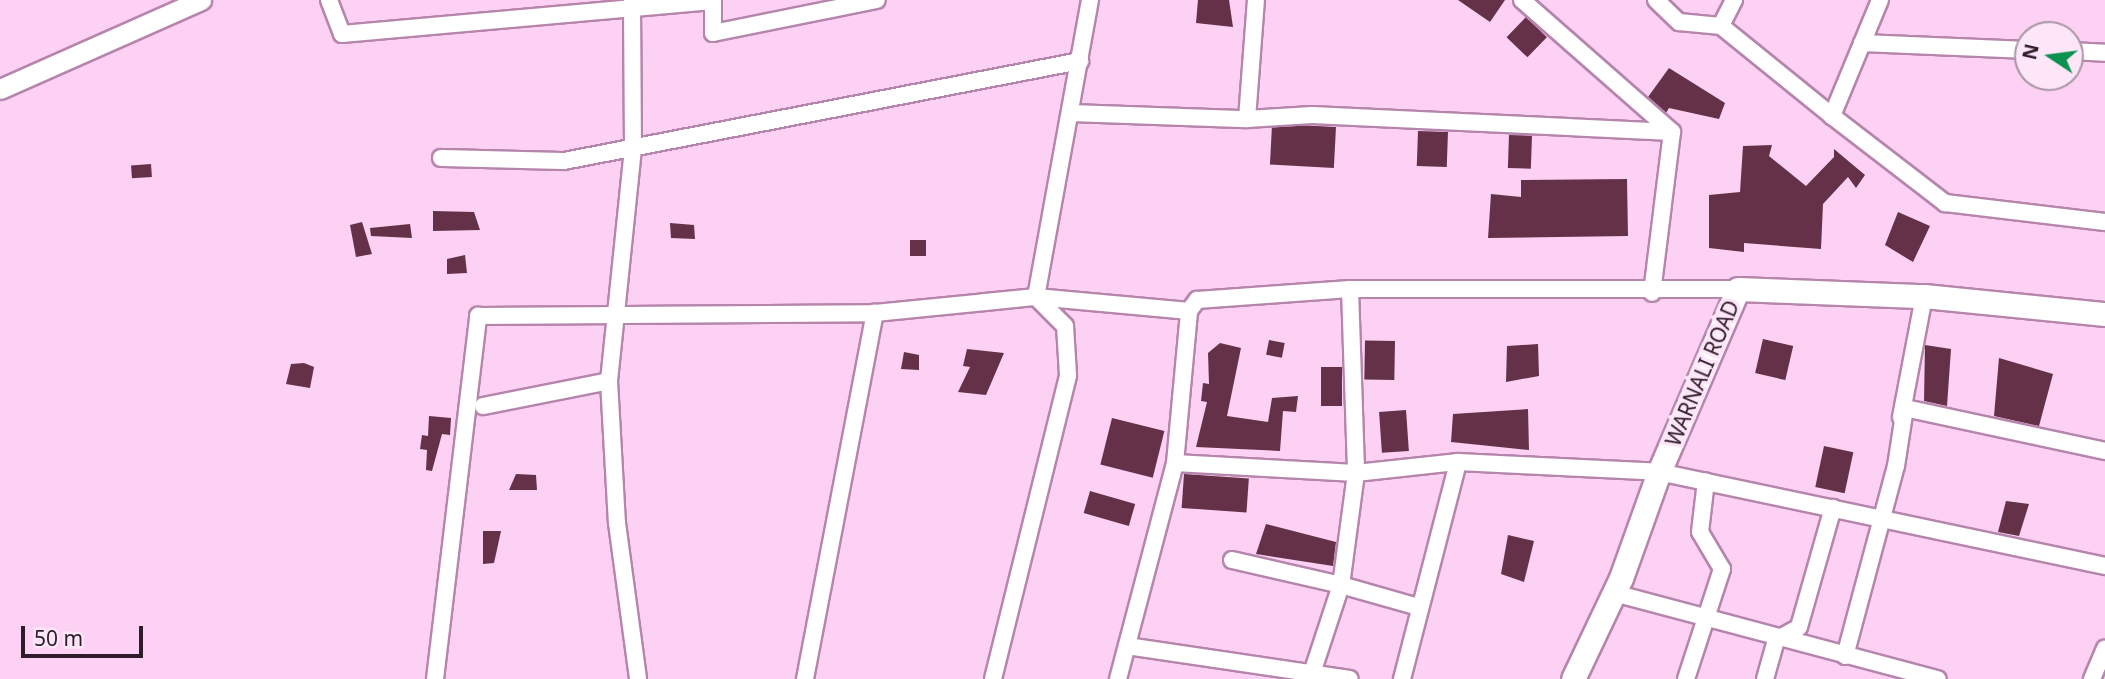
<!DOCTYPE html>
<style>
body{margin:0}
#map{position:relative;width:2105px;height:679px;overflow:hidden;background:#fcd1f3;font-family:"Noto Sans",sans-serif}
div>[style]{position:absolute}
.building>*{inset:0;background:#653148;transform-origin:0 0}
.roads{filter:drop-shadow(2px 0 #b685ac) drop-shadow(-2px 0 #b685ac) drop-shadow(0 2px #b685ac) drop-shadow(0 -2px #b685ac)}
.minor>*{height:16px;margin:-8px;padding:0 8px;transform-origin:8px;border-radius:8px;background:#fff}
.tertiary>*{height:19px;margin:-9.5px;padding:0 9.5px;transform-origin:9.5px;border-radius:9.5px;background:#fff}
.secondary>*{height:23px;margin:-11.5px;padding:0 11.5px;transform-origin:11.5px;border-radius:11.5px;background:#fff}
span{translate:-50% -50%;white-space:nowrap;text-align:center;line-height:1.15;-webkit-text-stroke:7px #fce6f7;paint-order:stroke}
.street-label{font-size:21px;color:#2f1c2b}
.north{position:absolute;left:2014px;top:21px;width:70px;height:70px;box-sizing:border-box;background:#fce6f7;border:2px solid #aa95a5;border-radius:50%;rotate:283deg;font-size:19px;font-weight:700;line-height:28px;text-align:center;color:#2f1c2b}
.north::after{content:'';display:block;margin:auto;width:24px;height:32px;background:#0b914f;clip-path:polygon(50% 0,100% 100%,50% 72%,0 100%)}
.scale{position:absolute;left:21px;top:626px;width:122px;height:32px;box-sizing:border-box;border:4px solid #2f1c2b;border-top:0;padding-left:9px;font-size:21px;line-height:24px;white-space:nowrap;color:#2f1c2b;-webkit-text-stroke:5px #fce6f7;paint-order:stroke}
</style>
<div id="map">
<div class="building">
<i style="clip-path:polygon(1198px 0,1229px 0,1233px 27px,1196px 23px)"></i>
<i style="clip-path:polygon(1458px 0,1505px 0,1490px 22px)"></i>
<i style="left:1526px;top:17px;width:29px;height:28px;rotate:44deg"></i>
<i style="clip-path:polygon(1669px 68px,1725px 103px,1719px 119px,1669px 108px,1666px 113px,1648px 97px)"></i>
<i style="left:1336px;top:127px;width:41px;height:64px;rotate:93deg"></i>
<i style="left:1418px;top:131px;width:30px;height:35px;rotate:2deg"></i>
<i style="left:1509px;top:135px;width:23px;height:33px;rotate:2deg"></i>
<i style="clip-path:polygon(1772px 145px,1769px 156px,1806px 186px,1834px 157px,1834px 149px,1865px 175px,1856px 188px,1848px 177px,1823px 204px,1821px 249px,1744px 243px,1744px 252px,1709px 248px,1709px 195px,1740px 192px,1743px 146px)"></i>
<i style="left:151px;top:164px;width:13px;height:20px;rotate:86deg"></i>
<i style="clip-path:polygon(1627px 179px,1628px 236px,1488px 238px,1491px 194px,1521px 197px,1521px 180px)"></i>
<i style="clip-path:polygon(433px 211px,474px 212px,480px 230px,433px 231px)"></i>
<i style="clip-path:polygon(1898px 212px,1930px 226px,1913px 262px,1885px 245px)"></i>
<i style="clip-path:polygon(362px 222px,372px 254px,356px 257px,350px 225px)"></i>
<i style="clip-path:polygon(670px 223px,694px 225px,695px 239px,671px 238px)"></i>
<i style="clip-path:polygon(410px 224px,412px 238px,371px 236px,370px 228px)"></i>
<i style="left:910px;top:240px;width:16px;height:16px"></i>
<i style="clip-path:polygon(465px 255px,467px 273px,447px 274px,447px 259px)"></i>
<i style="left:1763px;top:339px;width:31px;height:35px;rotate:13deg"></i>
<i style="left:1269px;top:340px;width:16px;height:15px;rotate:11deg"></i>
<i style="left:1395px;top:341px;width:39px;height:30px;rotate:91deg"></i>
<i style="clip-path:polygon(1220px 343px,1241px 348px,1227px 416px,1268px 422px,1272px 398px,1298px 396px,1296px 412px,1283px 411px,1280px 451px,1196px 447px,1207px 402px,1201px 401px,1203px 383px,1209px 384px,1208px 353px)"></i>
<i style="clip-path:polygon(1538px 344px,1539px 376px,1506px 382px,1507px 346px)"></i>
<i style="clip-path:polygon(1925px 345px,1951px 349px,1947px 406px,1924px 401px)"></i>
<i style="clip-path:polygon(967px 349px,1004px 353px,986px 395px,958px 392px,970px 367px,963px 366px)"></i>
<i style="clip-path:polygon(904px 352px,919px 355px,919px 370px,901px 369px)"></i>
<i style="clip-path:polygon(1999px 358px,2053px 374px,2039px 426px,1994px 416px)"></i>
<i style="clip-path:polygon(304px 363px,314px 367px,310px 388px,286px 384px,291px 364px)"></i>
<i style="left:1321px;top:367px;width:21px;height:39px"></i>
<i style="clip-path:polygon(1528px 409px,1529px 450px,1451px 442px,1453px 414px)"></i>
<i style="left:1406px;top:410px;width:41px;height:27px;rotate:86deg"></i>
<i style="clip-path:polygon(429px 416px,451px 418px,450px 435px,442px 434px,432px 471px,426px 470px,427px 450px,420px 449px,422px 435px,428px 436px)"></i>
<i style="left:1112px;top:418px;width:54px;height:48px;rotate:14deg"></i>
<i style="left:1824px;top:446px;width:30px;height:42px;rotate:12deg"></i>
<i style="clip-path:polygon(516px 474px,536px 475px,537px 490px,509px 490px)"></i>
<i style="left:1184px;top:474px;width:65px;height:34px;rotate:4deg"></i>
<i style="left:1090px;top:491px;width:47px;height:23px;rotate:16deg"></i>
<i style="clip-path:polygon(2006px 501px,2029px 504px,2019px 536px,1998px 532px)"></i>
<i style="clip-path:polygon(1266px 524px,1336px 542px,1333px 566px,1256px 554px)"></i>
<i style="clip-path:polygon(483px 531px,501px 531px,494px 563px,483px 564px)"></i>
<i style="clip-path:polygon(1508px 535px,1534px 541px,1524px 582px,1501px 574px)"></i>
</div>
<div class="roads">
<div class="minor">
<i style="left:329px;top:0;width:36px;rotate:69deg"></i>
<i style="left:342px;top:34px;width:372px;rotate:-5.1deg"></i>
<i style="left:713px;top:1px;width:32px;rotate:90deg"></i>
<i style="left:713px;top:33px;width:167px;rotate:-11.4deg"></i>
<i style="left:1522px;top:0;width:200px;rotate:41.3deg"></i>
<i style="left:1656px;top:0;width:32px;rotate:44deg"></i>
<i style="left:1679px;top:22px;width:42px;rotate:5.4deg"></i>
<i style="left:1734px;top:0;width:29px;rotate:117deg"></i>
<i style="left:1721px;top:26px;width:143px;rotate:39deg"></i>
<i style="left:1880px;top:0;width:126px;rotate:112.5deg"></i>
<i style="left:1832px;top:116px;width:143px;rotate:37.6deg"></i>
<i style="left:1945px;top:203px;width:161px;rotate:6.8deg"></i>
<i style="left:1862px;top:43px;width:166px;rotate:2.4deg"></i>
<i style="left:2070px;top:51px;width:35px;rotate:3deg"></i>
<i style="left:1071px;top:113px;width:176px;rotate:2deg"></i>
<i style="left:1247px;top:119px;width:65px;rotate:-3.5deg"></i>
<i style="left:1312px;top:115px;width:360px;rotate:2.7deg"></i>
<i style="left:1672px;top:132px;width:162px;rotate:97.1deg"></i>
<i style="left:1247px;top:119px;width:119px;rotate:-85.7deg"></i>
<i style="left:441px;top:158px;width:123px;rotate:1.4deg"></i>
<i style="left:564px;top:161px;width:526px;rotate:-10.97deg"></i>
<i style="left:1350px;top:289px;width:184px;rotate:88.1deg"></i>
<i style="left:1356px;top:473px;width:113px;rotate:97.6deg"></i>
<i style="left:1341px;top:585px;width:80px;rotate:15.9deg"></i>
<i style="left:609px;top:381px;width:142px;rotate:86.8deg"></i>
<i style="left:617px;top:523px;width:157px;rotate:82.3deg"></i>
<i style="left:483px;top:406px;width:128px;rotate:-11.2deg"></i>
<i style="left:609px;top:381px;width:234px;rotate:-84.1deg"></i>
<i style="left:633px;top:148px;width:148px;rotate:-90.4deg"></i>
<i style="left:1901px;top:417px;width:123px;rotate:-79.2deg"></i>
<i style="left:1175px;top:463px;width:181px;rotate:3.2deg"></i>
<i style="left:1356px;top:473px;width:103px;rotate:-6.2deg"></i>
<i style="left:1458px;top:462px;width:201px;rotate:2.8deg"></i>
<i style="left:1659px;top:472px;width:456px;rotate:11.9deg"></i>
<i style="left:1232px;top:560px;width:112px;rotate:12.9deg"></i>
<i style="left:1341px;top:585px;width:93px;rotate:108.2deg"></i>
<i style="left:1614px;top:593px;width:335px;rotate:14.9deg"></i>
<i style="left:1127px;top:646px;width:225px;rotate:8.4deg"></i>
<i style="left:1845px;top:656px;width:197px;rotate:-75deg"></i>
<i style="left:1896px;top:466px;width:59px;rotate:-81.2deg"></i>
<i style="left:1905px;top:408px;width:205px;rotate:12.1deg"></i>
<i style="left:435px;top:679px;width:366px;rotate:-83.2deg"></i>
<i style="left:478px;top:316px;width:397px;rotate:-0.4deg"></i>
<i style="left:875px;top:313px;width:162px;rotate:-5.7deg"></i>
<i style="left:1036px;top:297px;width:154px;rotate:5.2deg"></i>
<i style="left:1189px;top:311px;width:14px;rotate:-54deg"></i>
<i style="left:1197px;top:300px;width:153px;rotate:-4.1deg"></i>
<i style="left:1350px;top:289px;width:388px"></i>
<i style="left:805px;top:679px;width:373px;rotate:-79.2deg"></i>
<i style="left:993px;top:679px;width:313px;rotate:-76.1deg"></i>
<i style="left:1068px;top:375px;width:49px;rotate:-93.5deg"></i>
<i style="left:1065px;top:326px;width:41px;rotate:-135deg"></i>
<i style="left:1036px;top:297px;width:302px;rotate:-79.7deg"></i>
<i style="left:1118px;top:679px;width:223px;rotate:-75.2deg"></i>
<i style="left:1175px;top:463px;width:153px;rotate:-84.7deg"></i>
<i style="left:1402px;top:679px;width:224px;rotate:-75.5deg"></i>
<i style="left:1686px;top:679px;width:116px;rotate:-71.9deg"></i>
<i style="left:1722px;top:569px;width:43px;rotate:-120.7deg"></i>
<i style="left:1700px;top:532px;width:51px;rotate:-83.3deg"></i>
<i style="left:1765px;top:679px;width:41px;rotate:-74.2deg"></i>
<i style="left:1776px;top:640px;width:26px;rotate:-29deg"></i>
<i style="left:1799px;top:627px;width:124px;rotate:-74.1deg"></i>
<i style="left:2092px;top:679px;width:33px;rotate:-67deg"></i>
</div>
<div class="tertiary">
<i style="left:0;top:89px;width:220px;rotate:-23.9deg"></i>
</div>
<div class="secondary">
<i style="left:1573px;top:679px;width:112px;rotate:-64.6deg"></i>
<i style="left:1621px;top:578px;width:113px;rotate:-70.3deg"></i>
<i style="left:1659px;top:472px;width:199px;rotate:-66.7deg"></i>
<i style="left:1738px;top:289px;width:186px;rotate:2.2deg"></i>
<i style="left:1924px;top:296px;width:182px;rotate:5.7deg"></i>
</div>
</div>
<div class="street-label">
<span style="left:1702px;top:373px;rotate:-67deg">WARNALI ROAD</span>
</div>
<div class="north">N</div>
<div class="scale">50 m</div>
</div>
